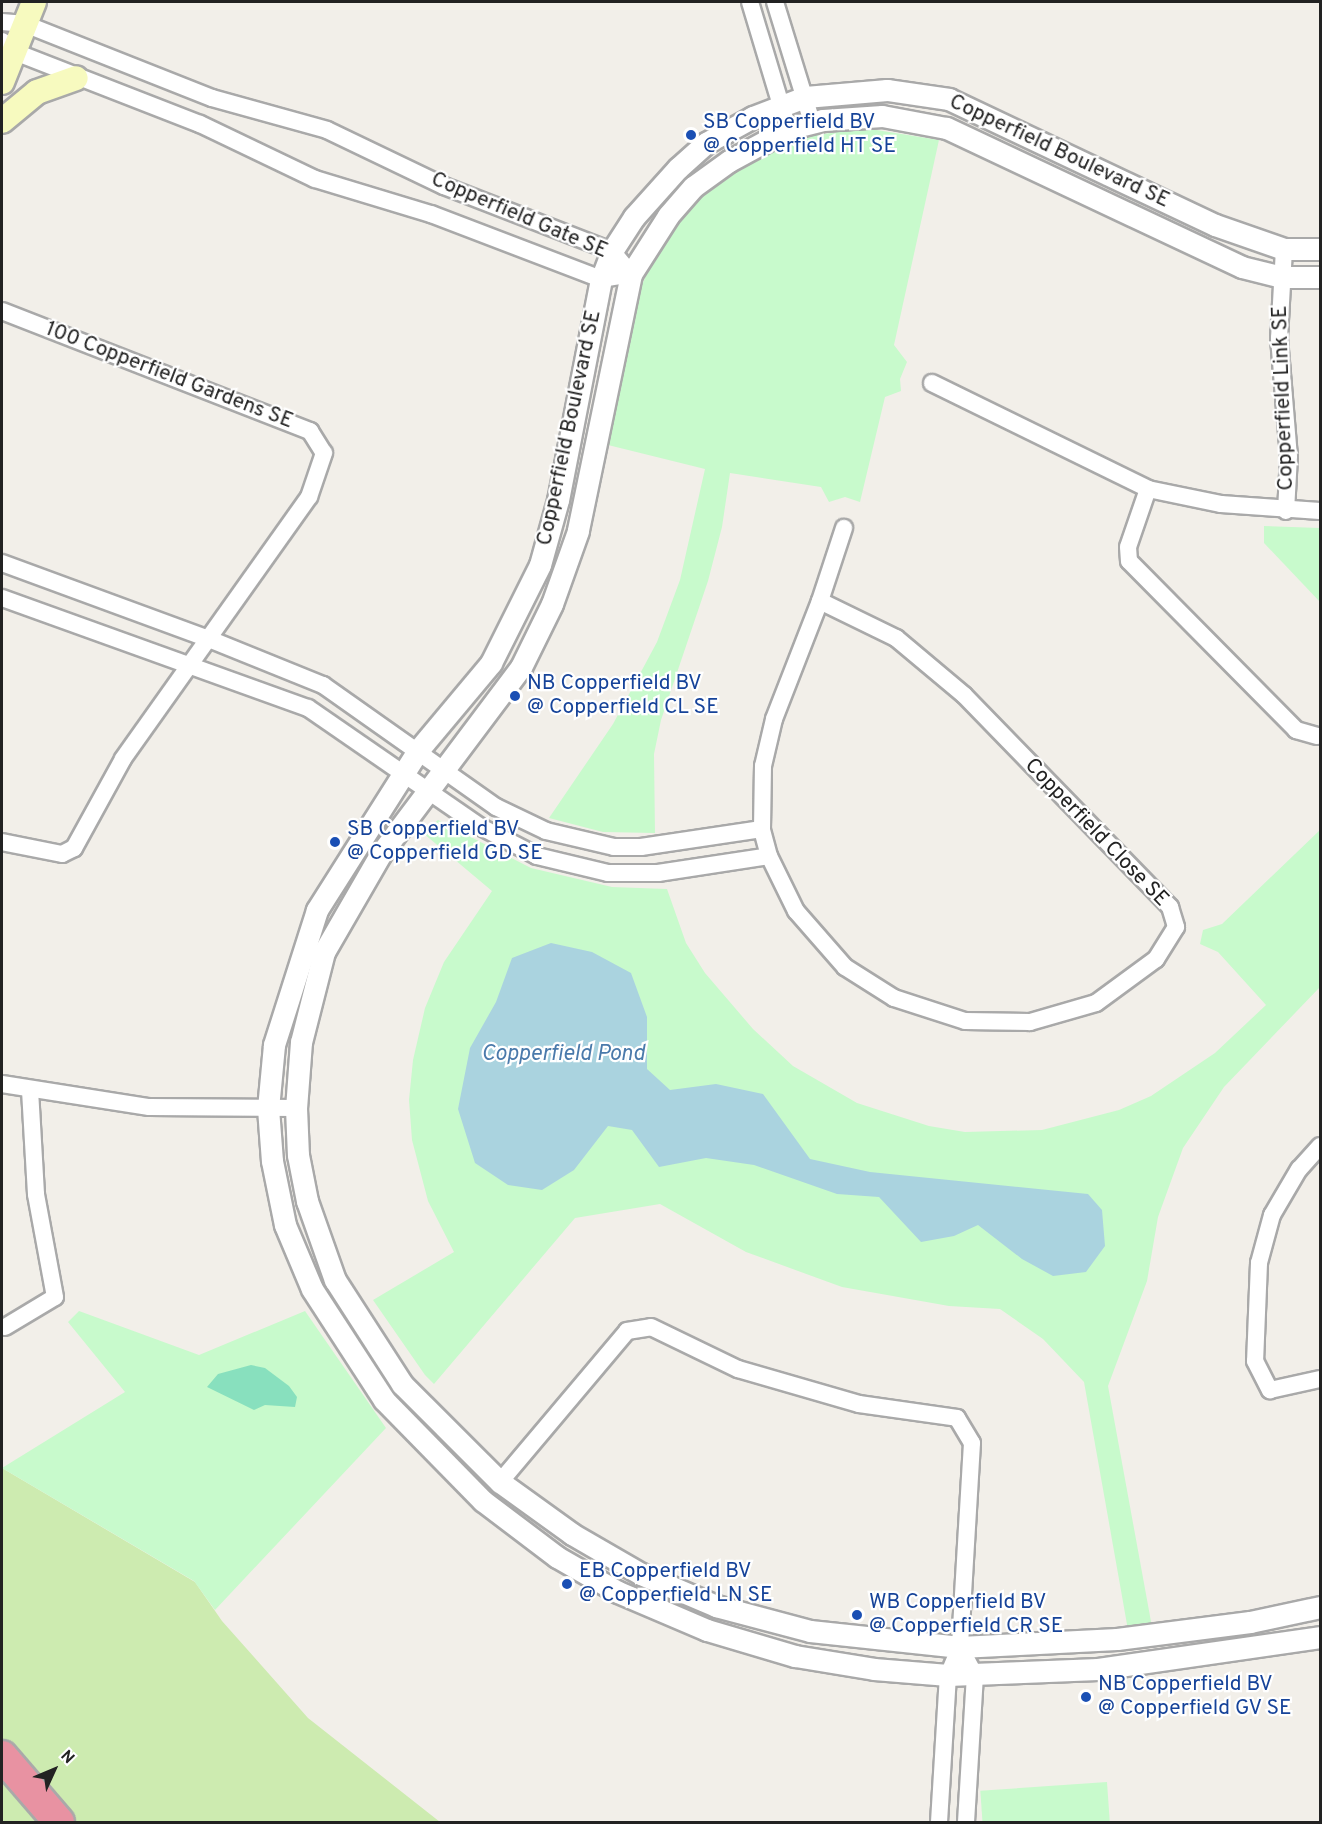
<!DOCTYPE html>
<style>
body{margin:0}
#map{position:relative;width:1322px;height:1824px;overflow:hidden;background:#f2efe9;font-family:Overpass,sans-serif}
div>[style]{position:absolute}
.grass>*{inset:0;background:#cdebb0}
.park>*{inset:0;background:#c8facc;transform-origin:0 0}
.pitch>*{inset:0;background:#88e0be}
.water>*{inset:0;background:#aad3df}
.roads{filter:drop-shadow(2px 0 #a9a9a9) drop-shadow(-2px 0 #a9a9a9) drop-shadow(0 2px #a9a9a9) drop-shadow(0 -2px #a9a9a9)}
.minor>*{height:16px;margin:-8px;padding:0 8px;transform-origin:8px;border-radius:8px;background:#fff}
.tertiary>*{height:21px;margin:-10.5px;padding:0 10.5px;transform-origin:10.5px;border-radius:10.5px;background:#fff}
.secondary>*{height:24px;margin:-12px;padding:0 12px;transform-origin:12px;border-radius:12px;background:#f7fabf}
.motorway>*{height:30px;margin:-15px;padding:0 15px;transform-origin:15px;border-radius:15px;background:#e892a2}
.dots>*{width:16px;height:16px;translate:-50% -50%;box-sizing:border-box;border:3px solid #fff;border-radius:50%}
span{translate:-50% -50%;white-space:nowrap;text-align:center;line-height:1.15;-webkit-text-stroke:4.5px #fff;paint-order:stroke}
.transit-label{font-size:21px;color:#164399}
.left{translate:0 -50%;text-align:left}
.street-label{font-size:21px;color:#222}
.water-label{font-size:22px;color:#4a7aab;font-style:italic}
.frame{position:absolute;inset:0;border:3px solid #222;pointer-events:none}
.north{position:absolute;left:24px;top:1740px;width:60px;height:60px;-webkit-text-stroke:4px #fff;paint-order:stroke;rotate:46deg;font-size:16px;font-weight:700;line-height:24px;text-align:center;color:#222}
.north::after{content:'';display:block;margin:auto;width:21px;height:27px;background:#222;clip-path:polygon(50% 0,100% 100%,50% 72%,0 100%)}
</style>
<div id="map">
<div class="grass">
<i style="clip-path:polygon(2px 1468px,195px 1582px,222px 1621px,308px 1718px,440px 1822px,2px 1822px)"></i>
</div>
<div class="park">
<i style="clip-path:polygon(864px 128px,939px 140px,894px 345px,907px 362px,900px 379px,901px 391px,885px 397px,860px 502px,845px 497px,829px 502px,821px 487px,730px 473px,722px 527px,708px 581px,661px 720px,654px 754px,655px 833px,603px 832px,549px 818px,613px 724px,657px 642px,680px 580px,705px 469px,608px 445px,639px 292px,655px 254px,699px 194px,722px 176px,767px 151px,803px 137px)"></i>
<i style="clip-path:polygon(1264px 526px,1320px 528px,1320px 602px,1264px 543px)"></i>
<i style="clip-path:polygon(438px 820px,531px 868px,612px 887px,667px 889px,686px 943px,705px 973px,753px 1029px,793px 1066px,857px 1103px,929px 1126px,965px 1132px,1042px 1130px,1119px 1110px,1151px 1096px,1215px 1053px,1266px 1005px,1218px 952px,1200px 944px,1203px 930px,1222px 924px,1320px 830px,1320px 987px,1224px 1087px,1183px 1148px,1158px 1217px,1147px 1281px,1108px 1386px,1152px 1627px,1128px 1630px,1084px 1382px,1043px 1339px,1000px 1309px,949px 1306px,842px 1287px,746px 1252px,660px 1204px,575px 1218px,434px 1384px,425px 1375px,373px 1300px,454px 1252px,428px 1201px,412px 1140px,409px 1100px,413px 1060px,425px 1008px,444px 962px,492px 891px,423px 833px)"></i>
<i style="clip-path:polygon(79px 1311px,199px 1355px,305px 1311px,386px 1428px,215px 1610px,194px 1581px,2px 1468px,125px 1392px,68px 1322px)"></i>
<i style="left:1107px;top:1782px;width:40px;height:127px;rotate:86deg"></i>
</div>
<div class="pitch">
<i style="clip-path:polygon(251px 1365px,265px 1368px,289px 1386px,297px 1397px,295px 1407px,265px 1405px,254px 1410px,207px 1387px,218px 1374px)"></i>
</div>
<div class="water">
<i style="clip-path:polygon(551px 943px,592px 952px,631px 973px,647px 1017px,647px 1069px,670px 1090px,716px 1084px,763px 1094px,810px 1159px,870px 1172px,1088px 1194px,1102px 1210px,1105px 1246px,1086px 1272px,1053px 1276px,1022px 1259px,978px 1225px,954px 1236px,921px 1242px,879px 1197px,837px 1194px,754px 1165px,706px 1158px,659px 1167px,632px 1130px,608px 1126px,574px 1170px,542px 1190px,508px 1185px,475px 1163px,458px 1109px,470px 1048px,496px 1002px,512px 958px)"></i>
</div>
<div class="roads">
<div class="minor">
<i style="left:750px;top:2px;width:133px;rotate:73.3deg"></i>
<i style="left:775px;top:2px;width:126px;rotate:72.9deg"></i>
<i style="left:2px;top:22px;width:23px;rotate:5deg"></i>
<i style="left:25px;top:24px;width:201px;rotate:21.6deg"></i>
<i style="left:212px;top:98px;width:119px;rotate:15.5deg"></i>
<i style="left:327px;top:130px;width:130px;rotate:25.6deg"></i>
<i style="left:444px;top:186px;width:180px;rotate:21.2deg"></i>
<i style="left:612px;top:251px;width:30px;rotate:50deg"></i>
<i style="left:2px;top:41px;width:17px;rotate:40deg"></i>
<i style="left:15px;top:52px;width:199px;rotate:21.3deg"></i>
<i style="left:200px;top:124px;width:127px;rotate:25.6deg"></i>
<i style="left:315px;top:179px;width:121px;rotate:16.8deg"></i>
<i style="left:431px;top:214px;width:182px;rotate:20.9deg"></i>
<i style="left:601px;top:279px;width:30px;rotate:-9deg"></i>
<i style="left:1284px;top:249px;width:89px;rotate:93.2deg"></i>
<i style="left:1279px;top:338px;width:118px;rotate:85.2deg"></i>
<i style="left:1289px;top:456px;width:55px;rotate:93.1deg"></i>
<i style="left:2px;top:311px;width:331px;rotate:21.3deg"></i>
<i style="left:310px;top:431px;width:26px;rotate:58deg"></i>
<i style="left:324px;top:453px;width:46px;rotate:108.8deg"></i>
<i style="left:309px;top:497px;width:321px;rotate:125.4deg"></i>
<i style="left:123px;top:759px;width:102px;rotate:118.8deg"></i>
<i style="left:74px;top:848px;width:13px;rotate:153deg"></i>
<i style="left:62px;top:854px;width:61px;rotate:-168.7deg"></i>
<i style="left:932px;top:383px;width:241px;rotate:26.1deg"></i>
<i style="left:1148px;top:489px;width:75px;rotate:11.6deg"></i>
<i style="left:1221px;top:504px;width:99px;rotate:4deg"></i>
<i style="left:1148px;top:489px;width:61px;rotate:109deg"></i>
<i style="left:1128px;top:547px;width:14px;rotate:86deg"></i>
<i style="left:1129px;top:561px;width:238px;rotate:45.3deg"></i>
<i style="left:1296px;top:730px;width:22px;rotate:16deg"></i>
<i style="left:2px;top:563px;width:221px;rotate:20.2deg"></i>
<i style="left:209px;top:639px;width:123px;rotate:22deg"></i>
<i style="left:323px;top:685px;width:212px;rotate:35.2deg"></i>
<i style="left:496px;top:807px;width:55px;rotate:25.6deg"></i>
<i style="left:546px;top:831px;width:70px;rotate:13.2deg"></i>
<i style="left:614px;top:847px;width:27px"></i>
<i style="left:641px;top:847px;width:122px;rotate:-8.5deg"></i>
<i style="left:2px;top:598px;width:325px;rotate:19.8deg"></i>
<i style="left:308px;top:708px;width:208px;rotate:34.6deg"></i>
<i style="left:479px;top:826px;width:65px;rotate:27.3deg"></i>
<i style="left:537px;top:856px;width:73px;rotate:13.5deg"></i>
<i style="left:608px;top:873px;width:50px"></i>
<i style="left:658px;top:873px;width:112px;rotate:-8.7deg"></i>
<i style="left:820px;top:601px;width:85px;rotate:26deg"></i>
<i style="left:896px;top:638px;width:89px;rotate:40deg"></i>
<i style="left:964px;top:695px;width:296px;rotate:45.8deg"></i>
<i style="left:1170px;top:907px;width:21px;rotate:73deg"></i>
<i style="left:1176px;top:927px;width:38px;rotate:122deg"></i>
<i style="left:1156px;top:959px;width:74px;rotate:143.7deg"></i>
<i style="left:1096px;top:1003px;width:69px;rotate:163.9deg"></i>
<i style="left:1030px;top:1022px;width:65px;rotate:-179.1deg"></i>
<i style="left:965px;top:1021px;width:75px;rotate:-162.1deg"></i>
<i style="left:894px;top:998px;width:58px;rotate:-147.7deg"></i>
<i style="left:845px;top:967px;width:74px;rotate:-131.2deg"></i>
<i style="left:796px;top:911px;width:61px;rotate:-116.1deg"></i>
<i style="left:769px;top:856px;width:28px;rotate:-105deg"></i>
<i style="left:762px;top:829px;width:63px;rotate:-89.1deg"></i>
<i style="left:763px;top:766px;width:48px;rotate:-76.8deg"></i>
<i style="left:774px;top:719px;width:127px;rotate:-68.7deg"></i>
<i style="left:820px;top:601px;width:77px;rotate:-71.8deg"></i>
<i style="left:2px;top:1084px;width:149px;rotate:8.9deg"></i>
<i style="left:149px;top:1107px;width:147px;rotate:0.4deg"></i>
<i style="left:1320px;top:1146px;width:31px;rotate:132deg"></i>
<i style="left:1299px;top:1169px;width:53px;rotate:120.4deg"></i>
<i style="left:1272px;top:1215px;width:50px;rotate:105.2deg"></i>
<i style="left:1259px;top:1263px;width:98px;rotate:92.3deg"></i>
<i style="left:1255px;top:1361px;width:33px;rotate:63deg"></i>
<i style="left:1270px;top:1390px;width:51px;rotate:-12.4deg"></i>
<i style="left:5px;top:1327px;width:58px;rotate:-31deg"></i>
<i style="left:55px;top:1297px;width:105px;rotate:-100.5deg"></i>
<i style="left:36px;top:1194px;width:104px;rotate:-93.3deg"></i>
<i style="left:500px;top:1482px;width:197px;rotate:-49.9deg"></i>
<i style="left:627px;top:1331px;width:24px;rotate:-9deg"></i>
<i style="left:651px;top:1327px;width:97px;rotate:25.8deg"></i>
<i style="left:738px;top:1369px;width:126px;rotate:16.1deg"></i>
<i style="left:859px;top:1404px;width:99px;rotate:8.1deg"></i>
<i style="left:957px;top:1418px;width:29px;rotate:59deg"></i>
<i style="left:972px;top:1443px;width:204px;rotate:93.4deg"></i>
<i style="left:960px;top:1647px;width:30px;rotate:113deg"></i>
<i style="left:948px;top:1675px;width:147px;rotate:93.5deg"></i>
<i style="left:960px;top:1647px;width:32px;rotate:62deg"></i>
<i style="left:975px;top:1675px;width:147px;rotate:93.5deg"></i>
</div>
<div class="tertiary">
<i style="left:1320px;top:249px;width:36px;rotate:180deg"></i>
<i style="left:1284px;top:249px;width:73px;rotate:-160.8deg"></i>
<i style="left:1215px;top:225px;width:294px;rotate:-154.7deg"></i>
<i style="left:949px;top:99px;width:63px;rotate:-171.7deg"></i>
<i style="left:887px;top:90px;width:82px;rotate:175.1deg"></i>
<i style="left:805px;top:97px;width:56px;rotate:159deg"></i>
<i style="left:753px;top:117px;width:54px;rotate:151deg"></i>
<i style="left:706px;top:143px;width:38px;rotate:138deg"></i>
<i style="left:678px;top:168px;width:66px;rotate:131.9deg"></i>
<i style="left:634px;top:217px;width:40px;rotate:122.9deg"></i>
<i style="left:612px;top:251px;width:30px;rotate:111deg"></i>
<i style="left:601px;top:279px;width:225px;rotate:101deg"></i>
<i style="left:558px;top:500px;width:67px;rotate:105.5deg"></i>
<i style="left:540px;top:565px;width:110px;rotate:116.6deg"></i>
<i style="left:491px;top:663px;width:112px;rotate:129.9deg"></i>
<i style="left:419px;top:749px;width:191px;rotate:122.4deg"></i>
<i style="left:317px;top:910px;width:142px;rotate:107.7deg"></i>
<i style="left:274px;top:1045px;width:63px;rotate:95.4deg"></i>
<i style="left:268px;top:1108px;width:53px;rotate:85.7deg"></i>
<i style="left:272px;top:1161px;width:65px;rotate:78.5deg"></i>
<i style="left:285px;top:1225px;width:69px;rotate:67.1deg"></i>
<i style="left:312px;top:1289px;width:132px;rotate:57deg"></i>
<i style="left:384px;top:1400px;width:141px;rotate:45.6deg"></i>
<i style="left:483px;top:1501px;width:93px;rotate:37.1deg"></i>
<i style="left:557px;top:1557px;width:70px;rotate:29.8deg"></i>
<i style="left:618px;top:1592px;width:97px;rotate:23.1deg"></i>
<i style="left:707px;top:1630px;width:92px;rotate:16.5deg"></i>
<i style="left:795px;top:1656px;width:80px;rotate:9.3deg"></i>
<i style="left:874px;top:1669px;width:74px;rotate:4.6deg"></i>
<i style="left:948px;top:1675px;width:150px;rotate:-2.3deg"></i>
<i style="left:1098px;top:1669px;width:224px;rotate:-8.2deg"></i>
<i style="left:1320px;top:277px;width:38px;rotate:180deg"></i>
<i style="left:1282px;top:277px;width:41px;rotate:-166deg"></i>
<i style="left:1242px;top:267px;width:327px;rotate:-154.8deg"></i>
<i style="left:946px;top:128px;width:65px;rotate:-169.4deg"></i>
<i style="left:882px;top:116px;width:59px;rotate:176.1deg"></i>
<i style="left:823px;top:120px;width:36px;rotate:166deg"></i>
<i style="left:788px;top:129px;width:67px;rotate:151.5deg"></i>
<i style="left:729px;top:161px;width:44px;rotate:144.2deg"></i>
<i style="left:693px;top:187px;width:38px;rotate:131deg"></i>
<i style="left:668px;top:216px;width:69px;rotate:122.5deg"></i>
<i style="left:631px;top:274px;width:262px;rotate:101.7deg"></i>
<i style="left:578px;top:531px;width:77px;rotate:109.6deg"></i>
<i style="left:552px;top:604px;width:70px;rotate:116.2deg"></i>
<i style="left:521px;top:667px;width:235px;rotate:126.9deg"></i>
<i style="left:380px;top:855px;width:112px;rotate:120deg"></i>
<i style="left:324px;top:952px;width:93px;rotate:104.3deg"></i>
<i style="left:301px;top:1042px;width:66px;rotate:94.3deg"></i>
<i style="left:296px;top:1108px;width:47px;rotate:87.6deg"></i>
<i style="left:298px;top:1155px;width:47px;rotate:78.9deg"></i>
<i style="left:307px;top:1201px;width:84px;rotate:70.5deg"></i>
<i style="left:335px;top:1280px;width:124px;rotate:57.2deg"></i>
<i style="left:402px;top:1384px;width:139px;rotate:45deg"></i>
<i style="left:500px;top:1482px;width:89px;rotate:35.8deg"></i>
<i style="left:572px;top:1534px;width:80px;rotate:30.1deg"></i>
<i style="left:641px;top:1574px;width:82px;rotate:23.1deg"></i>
<i style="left:716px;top:1606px;width:97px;rotate:14.9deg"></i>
<i style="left:810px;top:1631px;width:151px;rotate:6.1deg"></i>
<i style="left:960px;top:1647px;width:157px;rotate:-2.9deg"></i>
<i style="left:1117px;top:1639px;width:134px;rotate:-7.3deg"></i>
<i style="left:1250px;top:1622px;width:72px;rotate:-12.1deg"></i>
</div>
<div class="secondary">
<i style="left:2px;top:82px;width:86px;rotate:-68.2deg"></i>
<i style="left:2px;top:121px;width:45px;rotate:-39.6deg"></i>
<i style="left:37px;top:92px;width:41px;rotate:-19.7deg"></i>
</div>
<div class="motorway">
<i style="left:2px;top:1756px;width:87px;rotate:49.2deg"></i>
</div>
</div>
<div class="dots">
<i style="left:691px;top:135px;background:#1a4fb4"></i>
<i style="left:515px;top:696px;background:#1a4fb4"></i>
<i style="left:335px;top:842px;background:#1a4fb4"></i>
<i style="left:567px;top:1584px;background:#1a4fb4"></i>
<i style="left:857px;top:1615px;background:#1a4fb4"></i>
<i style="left:1086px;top:1697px;background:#1a4fb4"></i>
</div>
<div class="transit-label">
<span class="left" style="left:703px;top:135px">SB Copperfield BV<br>@ Copperfield HT SE</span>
<span class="left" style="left:527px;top:696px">NB Copperfield BV<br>@ Copperfield CL SE</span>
<span class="left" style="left:347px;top:842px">SB Copperfield BV<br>@ Copperfield GD SE</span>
<span class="left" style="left:579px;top:1584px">EB Copperfield BV<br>@ Copperfield LN SE</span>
<span class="left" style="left:869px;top:1615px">WB Copperfield BV<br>@ Copperfield CR SE</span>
<span class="left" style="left:1098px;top:1697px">NB Copperfield BV<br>@ Copperfield GV SE</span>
</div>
<div class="street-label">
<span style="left:1059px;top:152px;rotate:25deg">Copperfield Boulevard SE</span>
<span style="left:519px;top:216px;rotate:23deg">Copperfield Gate SE</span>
<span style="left:169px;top:376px;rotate:21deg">100 Copperfield Gardens SE</span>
<span style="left:1284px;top:398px;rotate:-92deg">Copperfield Link SE</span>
<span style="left:570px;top:428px;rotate:-78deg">Copperfield Boulevard SE</span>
<span style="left:1096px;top:833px;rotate:46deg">Copperfield Close SE</span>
</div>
<div class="water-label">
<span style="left:563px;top:1055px">Copperfield Pond</span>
</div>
<div class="frame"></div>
<div class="north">N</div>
</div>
